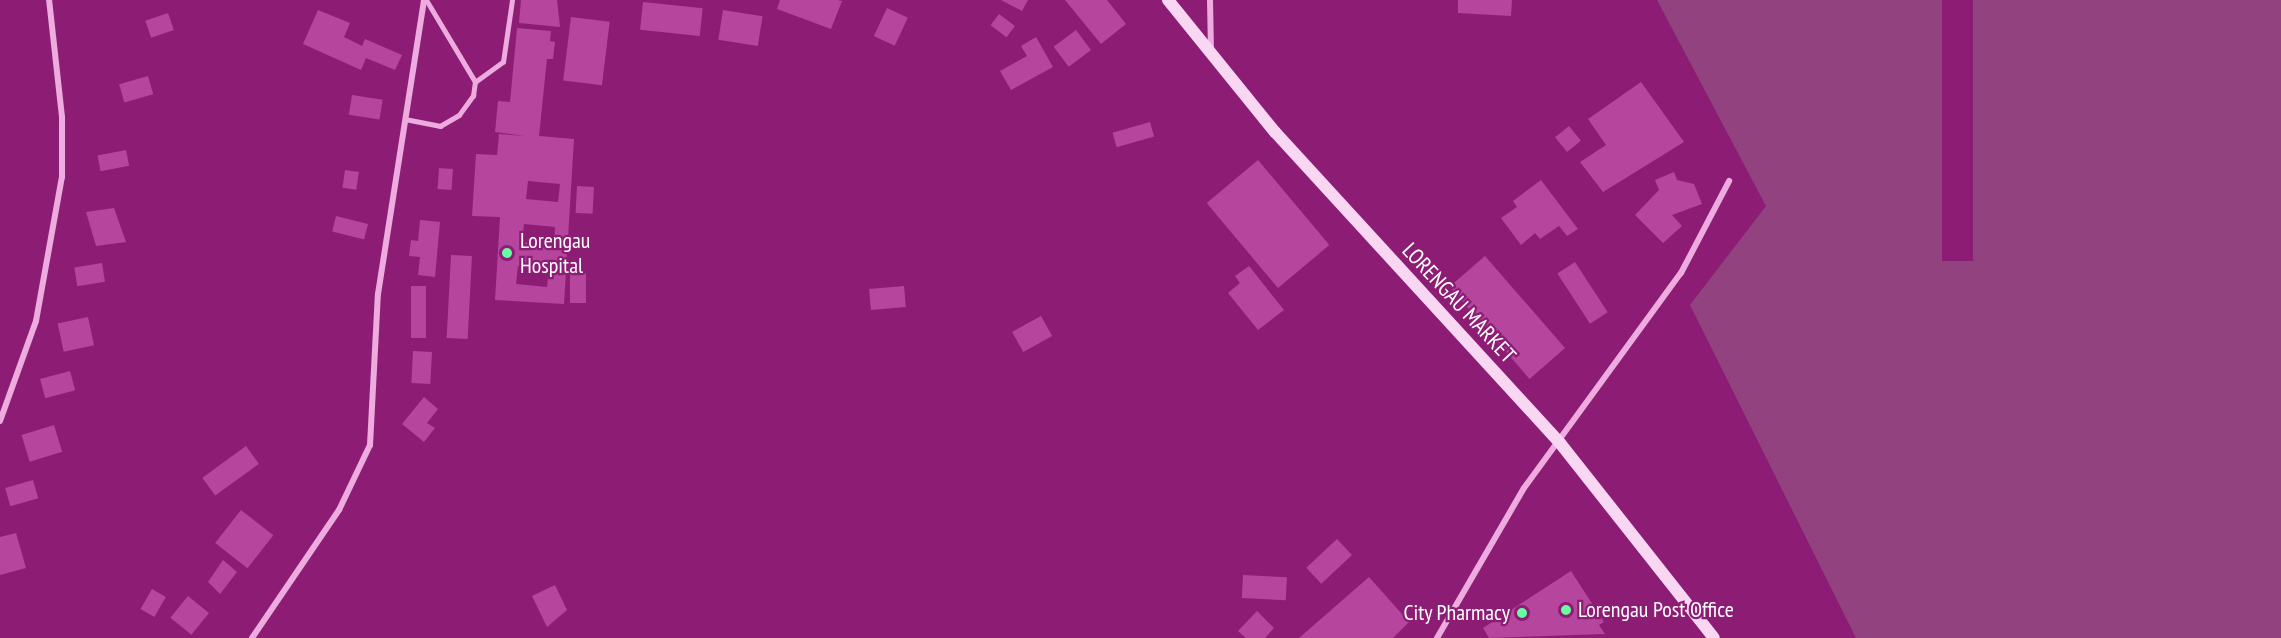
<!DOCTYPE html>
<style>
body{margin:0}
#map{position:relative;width:2281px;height:638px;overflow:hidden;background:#8d1d74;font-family:"PT Sans Narrow",sans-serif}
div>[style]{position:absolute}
.water>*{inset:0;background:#92427f}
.pier>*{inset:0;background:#8d1d74;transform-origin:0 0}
.building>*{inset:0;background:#b5459d;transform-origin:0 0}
.lane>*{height:4.5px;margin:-2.25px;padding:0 2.25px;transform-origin:2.25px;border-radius:2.25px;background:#edabdf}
.street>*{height:6px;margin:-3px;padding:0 3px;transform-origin:3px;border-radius:3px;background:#edabdf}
.secondary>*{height:12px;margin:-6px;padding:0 6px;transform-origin:6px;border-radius:6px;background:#f9d7f2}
.dots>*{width:16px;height:16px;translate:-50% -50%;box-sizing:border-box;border:3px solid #8d1d74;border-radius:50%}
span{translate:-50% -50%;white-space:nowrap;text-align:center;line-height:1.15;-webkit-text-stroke:4.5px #8d1d74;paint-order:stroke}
.poi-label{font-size:22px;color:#fff}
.left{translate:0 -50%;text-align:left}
.right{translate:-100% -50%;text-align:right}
.street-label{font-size:22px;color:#fff}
</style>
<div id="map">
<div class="water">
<i style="clip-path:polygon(1657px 0,2281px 0,2281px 638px,1856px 638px,1690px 305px,1766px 206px)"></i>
</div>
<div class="pier">
<i style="left:1942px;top:0;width:31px;height:261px"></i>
</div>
<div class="building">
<i style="clip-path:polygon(521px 0,557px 0,560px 27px,519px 23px)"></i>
<i style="clip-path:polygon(780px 0,838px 0,842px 1px,831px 29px,777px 9px)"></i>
<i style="clip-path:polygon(1001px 0,1028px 0,1022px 11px)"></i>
<i style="clip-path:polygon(1065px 0,1107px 0,1126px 24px,1101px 44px)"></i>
<i style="clip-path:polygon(1458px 0,1512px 0,1511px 16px,1458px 13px)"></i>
<i style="left:643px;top:2px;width:60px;height:28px;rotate:6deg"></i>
<i style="left:887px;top:8px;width:23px;height:31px;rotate:25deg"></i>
<i style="clip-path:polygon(318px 10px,350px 23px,344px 37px,362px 46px,365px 39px,402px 55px,395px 70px,366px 58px,361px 70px,303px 44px)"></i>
<i style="left:723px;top:10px;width:40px;height:30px;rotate:9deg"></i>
<i style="left:168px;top:13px;width:18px;height:24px;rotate:71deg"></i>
<i style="left:999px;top:14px;width:20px;height:14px;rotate:37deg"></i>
<i style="left:571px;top:17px;width:39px;height:64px;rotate:7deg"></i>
<i style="clip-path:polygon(evenodd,517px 28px,551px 31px,550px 41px,555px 42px,553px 59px,547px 59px,539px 136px,574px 139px,564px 304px,495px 300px,500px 217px,472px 216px,476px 154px,497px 155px,499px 134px,525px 136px,495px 132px,498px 101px,510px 102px,517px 28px,528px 181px,560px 184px,558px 202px,526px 199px,528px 181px,517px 28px,524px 224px,555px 227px,554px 245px,522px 242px,524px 224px,517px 28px,518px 266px,549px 269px,547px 287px,516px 284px,518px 266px)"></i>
<i style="left:1076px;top:30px;width:25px;height:28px;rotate:53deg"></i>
<i style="clip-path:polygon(1036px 37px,1053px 67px,1011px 90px,1000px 71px,1027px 56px,1021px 46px)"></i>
<i style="left:148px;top:76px;width:19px;height:30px;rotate:74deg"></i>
<i style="clip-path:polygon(1641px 82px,1684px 142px,1603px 192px,1580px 162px,1606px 145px,1588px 119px)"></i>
<i style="left:352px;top:95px;width:31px;height:20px;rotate:9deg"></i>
<i style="left:1150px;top:122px;width:15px;height:39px;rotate:74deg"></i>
<i style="left:1569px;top:126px;width:19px;height:18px;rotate:51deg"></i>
<i style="left:126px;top:150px;width:16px;height:29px;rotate:79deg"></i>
<i style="left:1258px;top:160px;width:111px;height:67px;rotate:50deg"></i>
<i style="left:439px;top:168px;width:14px;height:21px;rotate:4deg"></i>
<i style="left:345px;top:170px;width:14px;height:18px;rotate:8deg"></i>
<i style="clip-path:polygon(1674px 172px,1677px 180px,1694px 184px,1702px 204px,1672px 215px,1682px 226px,1663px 243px,1635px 215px,1659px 190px,1655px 180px)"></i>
<i style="clip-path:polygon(1541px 180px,1578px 229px,1567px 236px,1559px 226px,1540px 239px,1535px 233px,1521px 245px,1501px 218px,1517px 207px,1513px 201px)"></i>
<i style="left:577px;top:186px;width:17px;height:27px;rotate:3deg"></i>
<i style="clip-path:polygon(114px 208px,126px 242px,96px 246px,86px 212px)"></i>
<i style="left:336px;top:216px;width:33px;height:16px;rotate:14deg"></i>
<i style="clip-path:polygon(420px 220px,440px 222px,435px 277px,418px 275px,420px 257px,409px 256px,411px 240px,418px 241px)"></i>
<i style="left:451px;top:255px;width:21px;height:83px;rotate:3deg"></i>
<i style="left:1485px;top:256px;width:122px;height:47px;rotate:49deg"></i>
<i style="left:1575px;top:262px;width:60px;height:21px;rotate:57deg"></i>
<i style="left:102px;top:263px;width:19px;height:28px;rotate:81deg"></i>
<i style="clip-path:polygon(1249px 266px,1284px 310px,1258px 330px,1228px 293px,1240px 283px,1235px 276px)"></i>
<i style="left:570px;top:273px;width:16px;height:30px"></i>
<i style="left:411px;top:286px;width:15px;height:52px"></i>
<i style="left:904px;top:286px;width:21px;height:35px;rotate:85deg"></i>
<i style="left:1041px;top:316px;width:23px;height:33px;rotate:61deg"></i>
<i style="left:88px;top:317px;width:29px;height:31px;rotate:78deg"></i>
<i style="left:413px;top:351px;width:19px;height:32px;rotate:3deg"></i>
<i style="left:70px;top:371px;width:20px;height:31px;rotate:75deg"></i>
<i style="clip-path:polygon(424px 397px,438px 409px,427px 423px,435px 428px,424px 442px,402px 424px)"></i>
<i style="left:54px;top:425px;width:28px;height:34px;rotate:73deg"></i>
<i style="left:246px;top:446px;width:22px;height:54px;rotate:54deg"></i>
<i style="left:33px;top:480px;width:19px;height:29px;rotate:74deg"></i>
<i style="left:241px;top:510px;width:41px;height:42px;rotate:38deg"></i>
<i style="clip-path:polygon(16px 533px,26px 568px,0 575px,0 537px)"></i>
<i style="left:1337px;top:539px;width:22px;height:42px;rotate:47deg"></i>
<i style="clip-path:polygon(223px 560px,237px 572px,220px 594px,208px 582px)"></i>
<i style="clip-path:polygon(1571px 571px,1604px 622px,1599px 625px,1605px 634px,1489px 638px,1483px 628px)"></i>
<i style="left:1243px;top:575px;width:44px;height:23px;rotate:3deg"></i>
<i style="clip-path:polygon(1369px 577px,1409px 622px,1393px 638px,1299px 638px)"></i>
<i style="clip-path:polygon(555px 585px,567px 610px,547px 627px,532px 596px)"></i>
<i style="left:152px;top:589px;width:16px;height:23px;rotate:30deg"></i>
<i style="left:188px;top:596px;width:27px;height:28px;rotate:39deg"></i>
<i style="clip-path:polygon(1257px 611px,1274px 628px,1265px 638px,1246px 638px,1238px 631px)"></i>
</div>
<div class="lane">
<i style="left:475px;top:82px;width:34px;rotate:-36deg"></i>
<i style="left:503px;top:62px;width:63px;rotate:-81.7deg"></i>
<i style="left:405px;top:119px;width:36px;rotate:11deg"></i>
<i style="left:440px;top:126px;width:22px;rotate:-30deg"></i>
<i style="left:459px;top:115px;width:24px;rotate:-54deg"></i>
<i style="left:473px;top:96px;width:14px;rotate:-82deg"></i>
<i style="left:475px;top:82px;width:96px;rotate:-120.9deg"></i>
</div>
<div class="street">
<i style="left:1210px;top:0;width:50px;rotate:88.9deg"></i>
<i style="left:0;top:421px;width:106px;rotate:-70.2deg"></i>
<i style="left:36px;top:321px;width:146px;rotate:-79.8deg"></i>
<i style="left:62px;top:177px;width:60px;rotate:-90deg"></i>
<i style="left:62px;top:117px;width:118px;rotate:-96.3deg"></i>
<i style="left:252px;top:638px;width:155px;rotate:-55.8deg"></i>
<i style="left:339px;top:510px;width:72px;rotate:-64.5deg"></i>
<i style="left:370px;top:445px;width:151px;rotate:-87deg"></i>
<i style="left:378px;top:294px;width:298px;rotate:-81.1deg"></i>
<i style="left:1437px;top:638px;width:173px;rotate:-59.9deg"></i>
<i style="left:1524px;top:488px;width:266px;rotate:-53.9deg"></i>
<i style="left:1681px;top:273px;width:104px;rotate:-62.4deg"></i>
</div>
<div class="secondary">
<i style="left:1168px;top:0;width:170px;rotate:51deg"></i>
<i style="left:1275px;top:132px;width:422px;rotate:47.5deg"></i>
<i style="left:1560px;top:443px;width:248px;rotate:51.7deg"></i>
</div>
<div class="dots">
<i style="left:507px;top:253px;background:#69fca0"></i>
<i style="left:1566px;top:610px;background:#69fca0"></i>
<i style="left:1522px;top:613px;background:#69fca0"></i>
</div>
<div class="poi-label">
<span class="left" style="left:520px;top:253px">Lorengau<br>Hospital</span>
<span class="left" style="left:1578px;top:610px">Lorengau Post Office</span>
<span class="right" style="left:1510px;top:613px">City Pharmacy</span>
</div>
<div class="street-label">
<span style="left:1459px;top:303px;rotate:47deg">LORENGAU MARKET</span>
</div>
</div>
